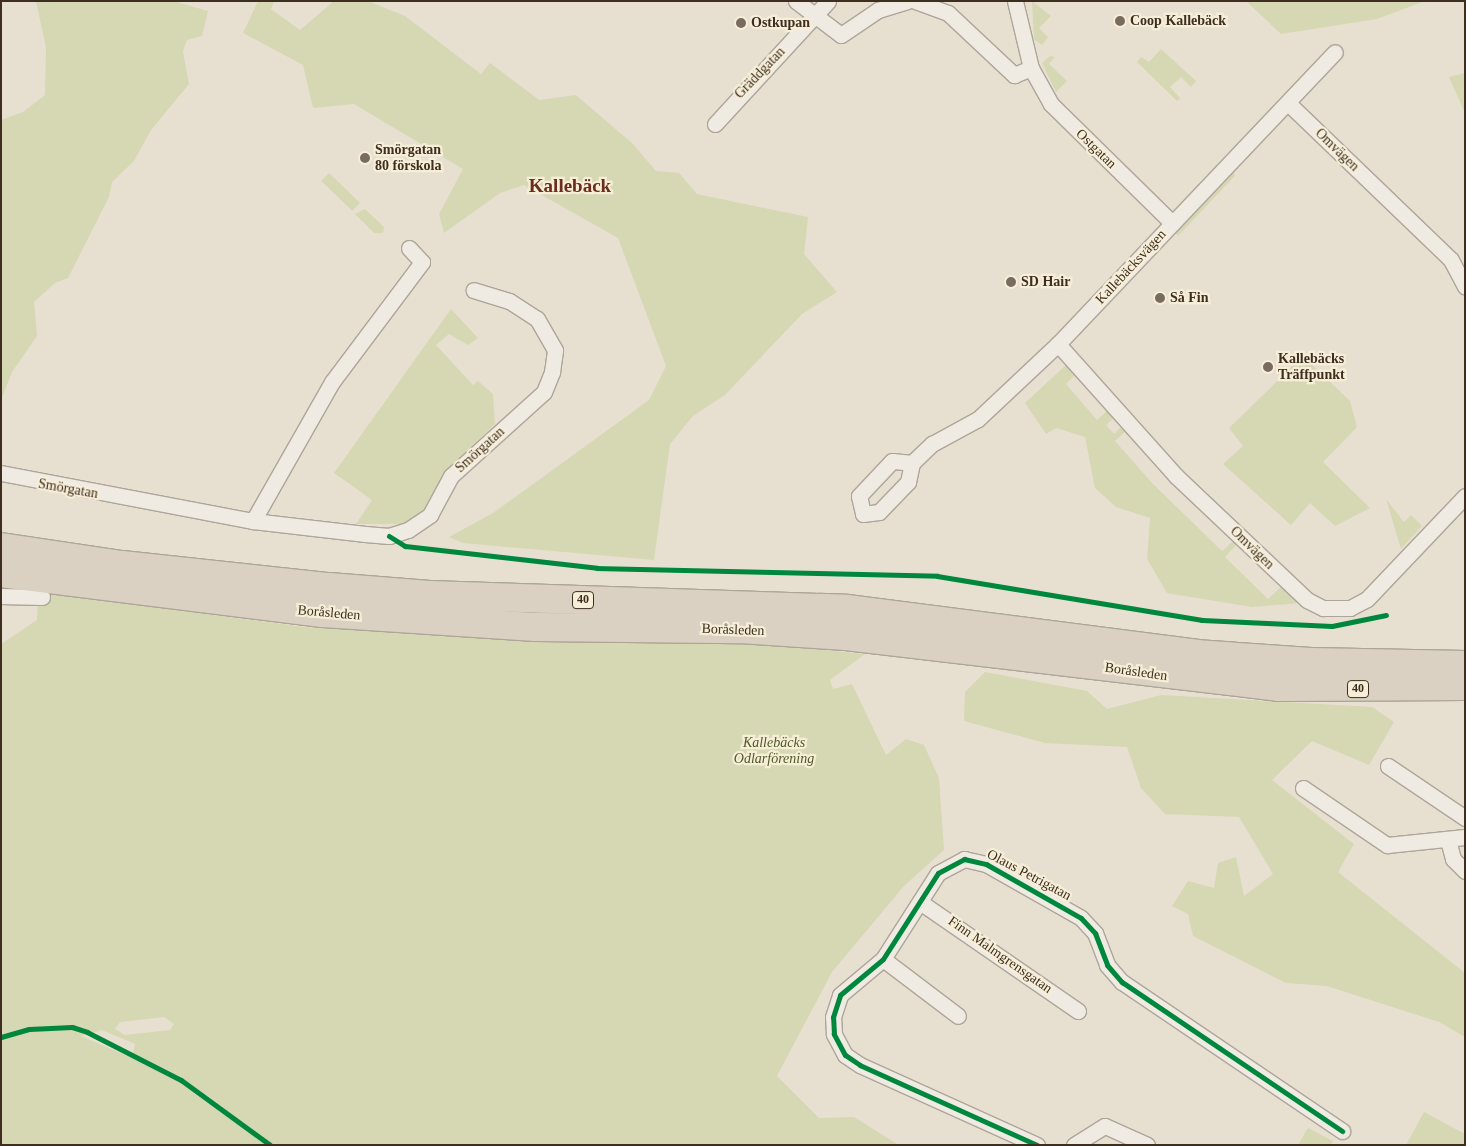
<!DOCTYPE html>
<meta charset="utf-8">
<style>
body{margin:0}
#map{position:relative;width:1466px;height:1146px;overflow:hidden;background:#e7e0d1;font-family:"Times New Roman",serif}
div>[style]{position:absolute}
.green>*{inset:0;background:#d6d7b3;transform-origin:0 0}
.roads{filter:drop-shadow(1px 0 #ada599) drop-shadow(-1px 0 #ada599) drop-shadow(0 1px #ada599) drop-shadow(0 -1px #ada599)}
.street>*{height:15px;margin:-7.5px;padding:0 7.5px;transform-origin:7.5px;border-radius:7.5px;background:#efebe3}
.highway>*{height:28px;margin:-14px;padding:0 14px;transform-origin:14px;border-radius:14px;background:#dad1c2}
.cycleway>*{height:5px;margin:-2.5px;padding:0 2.5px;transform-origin:2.5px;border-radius:2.5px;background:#00873e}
.dots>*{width:14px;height:14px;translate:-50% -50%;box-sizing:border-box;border:2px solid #f7eed8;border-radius:50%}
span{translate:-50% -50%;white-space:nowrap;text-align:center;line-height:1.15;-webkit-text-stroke:4.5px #f7eed8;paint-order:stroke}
.shield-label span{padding:1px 4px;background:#f7eed8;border:1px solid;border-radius:4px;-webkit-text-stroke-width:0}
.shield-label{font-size:12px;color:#3d2e20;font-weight:700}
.poi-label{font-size:14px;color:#3d2e20;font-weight:700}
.left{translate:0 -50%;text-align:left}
.street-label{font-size:14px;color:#3d2e20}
.park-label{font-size:14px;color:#4d5a26;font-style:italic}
.district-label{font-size:19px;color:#6b2e1e;font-weight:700}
.frame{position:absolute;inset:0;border:2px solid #3d2e20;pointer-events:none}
</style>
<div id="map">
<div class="green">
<i style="clip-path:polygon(36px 1px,173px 1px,208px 11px,202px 36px,187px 40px,183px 51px,189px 84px,151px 130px,134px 161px,112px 182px,109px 197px,68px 278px,55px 283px,34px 302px,37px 336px,12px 372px,1px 400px,1px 120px,23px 112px,45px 95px,46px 48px)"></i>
<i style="clip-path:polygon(258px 1px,274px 1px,271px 9px,300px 30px,334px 1px,368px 1px,405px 16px,481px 74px,490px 63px,539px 100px,576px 95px,633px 144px,656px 171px,679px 173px,697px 194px,808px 217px,804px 254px,837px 292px,802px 314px,725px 395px,693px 416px,670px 444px,654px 560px,463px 543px,449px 537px,493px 513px,649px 400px,666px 366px,618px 238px,524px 185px,500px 193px,444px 233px,439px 214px,463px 169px,354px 104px,313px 108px,303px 65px,243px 33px)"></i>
<i style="clip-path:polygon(1032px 1px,1051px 16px,1039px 28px,1048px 37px,1042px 45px,1034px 39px)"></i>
<i style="clip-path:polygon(1246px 1px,1425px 1px,1377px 19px,1281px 34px)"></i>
<i style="clip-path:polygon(1161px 49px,1196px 81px,1191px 87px,1181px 77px,1170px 87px,1180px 98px,1177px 101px,1137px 62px,1141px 57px,1149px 62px)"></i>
<i style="clip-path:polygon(1050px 56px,1055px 57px,1049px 64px,1067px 81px,1056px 92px,1042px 63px)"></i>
<i style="clip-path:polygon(1465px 73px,1465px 113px,1449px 77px)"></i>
<i style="clip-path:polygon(1233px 169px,1235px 176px,1178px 236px,1175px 233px)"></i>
<i style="left:329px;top:173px;width:43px;height:11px;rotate:44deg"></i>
<i style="clip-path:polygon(365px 209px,384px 227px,383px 233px,374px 233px,355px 214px)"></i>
<i style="clip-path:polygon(451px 309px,478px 338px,468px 345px,449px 334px,436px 345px,473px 385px,478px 381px,493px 394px,495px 424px,449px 467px,425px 513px,407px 524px,356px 524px,372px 500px,334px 473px)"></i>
<i style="clip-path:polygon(1303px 356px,1350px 401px,1357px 427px,1323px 462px,1370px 508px,1335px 526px,1310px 503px,1291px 525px,1223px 464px,1243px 446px,1229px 428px)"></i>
<i style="clip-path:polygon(1066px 365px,1077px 373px,1066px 384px,1097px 420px,1109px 409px,1115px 417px,1106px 425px,1114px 434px,1122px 426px,1127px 430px,1115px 441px,1153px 484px,1222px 551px,1233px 541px,1237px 544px,1225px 557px,1268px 599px,1282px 586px,1301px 603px,1252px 607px,1167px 593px,1147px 559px,1150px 518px,1116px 507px,1095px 488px,1085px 437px,1056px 428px,1046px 434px,1025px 403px)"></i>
<i style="clip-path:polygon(1386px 499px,1404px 522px,1411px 515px,1422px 526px,1401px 549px)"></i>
<i style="clip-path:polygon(evenodd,38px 592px,305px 627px,560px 642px,743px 642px,865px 654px,830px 680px,833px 689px,852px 684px,886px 755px,906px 739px,924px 745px,939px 778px,944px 850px,904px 886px,832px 972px,777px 1076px,819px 1118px,854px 1117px,899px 1145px,1px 1145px,1px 644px,37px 620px,38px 592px,164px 1017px,174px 1024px,170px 1030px,125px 1035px,115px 1029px,120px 1022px,164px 1017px,38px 592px,102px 1030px,135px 1044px,132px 1058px,81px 1036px,102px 1030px)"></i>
<i style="clip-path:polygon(985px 672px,1087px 691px,1107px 709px,1161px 695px,1372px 707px,1394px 722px,1369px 765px,1312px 741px,1272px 780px,1354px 844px,1338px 872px,1465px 973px,1465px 1037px,1439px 1022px,1327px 986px,1286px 983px,1193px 936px,1188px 914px,1172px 906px,1188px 881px,1214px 888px,1218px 863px,1236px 857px,1244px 896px,1273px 874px,1239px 817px,1165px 814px,1141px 788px,1127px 747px,1045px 743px,964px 721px,965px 692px)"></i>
<i style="clip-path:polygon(1424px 1112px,1465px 1134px,1465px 1145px,1406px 1145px)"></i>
<i style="clip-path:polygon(1308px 1128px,1333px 1141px,1331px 1145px,1298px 1145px)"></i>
</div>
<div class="roads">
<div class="street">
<i style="left:796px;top:1px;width:56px;rotate:37.1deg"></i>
<i style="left:841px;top:35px;width:45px;rotate:-34deg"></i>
<i style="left:878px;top:10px;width:30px;rotate:-17deg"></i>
<i style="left:915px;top:1px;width:35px;rotate:20deg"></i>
<i style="left:948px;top:13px;width:91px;rotate:43.2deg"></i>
<i style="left:1014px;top:75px;width:18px;rotate:-22deg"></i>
<i style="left:1015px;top:1px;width:69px;rotate:76.6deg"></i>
<i style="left:1031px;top:68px;width:41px;rotate:60.9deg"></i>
<i style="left:1051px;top:104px;width:170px;rotate:44.5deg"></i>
<i style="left:1288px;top:103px;width:226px;rotate:43.9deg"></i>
<i style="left:1451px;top:260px;width:30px;rotate:62deg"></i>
<i style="left:715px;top:124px;width:167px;rotate:-47.4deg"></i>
<i style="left:1058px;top:344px;width:177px;rotate:48.2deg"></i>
<i style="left:1176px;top:476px;width:180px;rotate:43.4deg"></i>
<i style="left:1307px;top:600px;width:18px;rotate:27deg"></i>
<i style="left:1323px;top:608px;width:27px"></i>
<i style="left:1350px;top:608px;width:19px;rotate:-28deg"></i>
<i style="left:1367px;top:599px;width:142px;rotate:-46.4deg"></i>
<i style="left:912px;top:463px;width:20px;rotate:-174deg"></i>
<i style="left:892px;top:461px;width:48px;rotate:133.3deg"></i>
<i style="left:859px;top:496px;width:18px;rotate:77deg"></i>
<i style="left:863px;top:514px;width:16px;rotate:-7deg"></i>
<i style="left:879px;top:512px;width:42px;rotate:-46deg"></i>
<i style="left:908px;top:482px;width:19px;rotate:-78deg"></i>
<i style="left:912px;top:463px;width:28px;rotate:-44deg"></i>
<i style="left:932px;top:444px;width:52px;rotate:-28.5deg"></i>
<i style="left:978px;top:419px;width:110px;rotate:-43.2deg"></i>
<i style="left:1058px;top:344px;width:402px;rotate:-46.5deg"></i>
<i style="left:1px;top:473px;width:257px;rotate:10.8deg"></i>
<i style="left:253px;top:521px;width:113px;rotate:6.6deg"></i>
<i style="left:365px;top:534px;width:24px;rotate:5deg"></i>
<i style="left:389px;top:536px;width:20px;rotate:-18deg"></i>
<i style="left:408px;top:530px;width:27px;rotate:-34deg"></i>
<i style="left:430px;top:515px;width:44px;rotate:-61.7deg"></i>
<i style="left:451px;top:476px;width:125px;rotate:-42.1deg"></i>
<i style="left:544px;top:392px;width:22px;rotate:-68deg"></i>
<i style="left:552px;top:372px;width:22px;rotate:-82deg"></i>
<i style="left:555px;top:350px;width:36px;rotate:-120deg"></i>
<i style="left:537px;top:319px;width:33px;rotate:-147deg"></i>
<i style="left:509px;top:301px;width:37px;rotate:-163deg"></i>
<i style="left:253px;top:521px;width:160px;rotate:-60.4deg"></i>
<i style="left:332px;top:382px;width:150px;rotate:-53.1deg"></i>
<i style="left:422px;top:262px;width:19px;rotate:-133deg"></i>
<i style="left:1px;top:596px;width:41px;rotate:1.4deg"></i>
<i style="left:1388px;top:766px;width:93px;rotate:34deg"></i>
<i style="left:1303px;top:788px;width:102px;rotate:34.2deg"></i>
<i style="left:1387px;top:845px;width:78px;rotate:-5.9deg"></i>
<i style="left:1448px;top:840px;width:20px;rotate:75deg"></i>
<i style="left:1453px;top:859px;width:17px;rotate:45deg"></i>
<i style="left:920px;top:902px;width:192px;rotate:34.6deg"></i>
<i style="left:883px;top:959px;width:94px;rotate:37.2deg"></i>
<i style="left:1037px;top:1145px;width:194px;rotate:-155.7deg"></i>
<i style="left:860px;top:1065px;width:18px;rotate:-146deg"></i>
<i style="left:845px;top:1055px;width:24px;rotate:-118deg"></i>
<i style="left:834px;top:1034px;width:17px;rotate:-93deg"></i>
<i style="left:833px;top:1017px;width:23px;rotate:-72deg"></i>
<i style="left:840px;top:995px;width:56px;rotate:-39.9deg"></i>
<i style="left:883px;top:959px;width:102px;rotate:-57.4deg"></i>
<i style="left:938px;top:873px;width:30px;rotate:-28deg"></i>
<i style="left:964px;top:859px;width:23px;rotate:13deg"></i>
<i style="left:986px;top:864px;width:109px;rotate:29.6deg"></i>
<i style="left:1081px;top:918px;width:21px;rotate:47deg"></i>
<i style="left:1095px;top:933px;width:34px;rotate:69deg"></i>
<i style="left:1107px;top:965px;width:23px;rotate:49deg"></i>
<i style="left:1122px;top:982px;width:266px;rotate:34.1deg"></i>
<i style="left:1074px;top:1145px;width:36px;rotate:-32deg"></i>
<i style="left:1105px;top:1126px;width:46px;rotate:24.3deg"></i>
</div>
<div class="highway">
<i style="left:1px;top:547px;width:122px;rotate:8.5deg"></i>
<i style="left:122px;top:565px;width:208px;rotate:6.1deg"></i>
<i style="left:329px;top:587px;width:101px;rotate:4.5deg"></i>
<i style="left:430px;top:595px;width:417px;rotate:1.9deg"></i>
<i style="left:847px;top:609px;width:352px;rotate:7.3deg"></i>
<i style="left:1196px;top:654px;width:115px;rotate:4deg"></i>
<i style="left:1311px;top:662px;width:154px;rotate:1.1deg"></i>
<i style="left:1px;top:573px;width:324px;rotate:7.1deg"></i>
<i style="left:323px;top:613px;width:213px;rotate:3.8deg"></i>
<i style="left:536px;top:627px;width:204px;rotate:0.6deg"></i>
<i style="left:740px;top:629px;width:106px;rotate:3.8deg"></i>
<i style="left:846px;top:636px;width:435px;rotate:6.7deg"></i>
<i style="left:1278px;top:687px;width:187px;rotate:-0.3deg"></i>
</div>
</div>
<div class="cycleway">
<i style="left:389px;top:536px;width:19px;rotate:32deg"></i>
<i style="left:405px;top:546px;width:193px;rotate:6.5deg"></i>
<i style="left:597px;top:568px;width:340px;rotate:1.3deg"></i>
<i style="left:937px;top:576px;width:269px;rotate:9.4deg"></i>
<i style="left:1202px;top:620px;width:130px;rotate:2.6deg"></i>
<i style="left:1332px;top:626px;width:55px;rotate:-11.5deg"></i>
<i style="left:1px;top:1037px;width:29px;rotate:-16deg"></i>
<i style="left:29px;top:1029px;width:43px;rotate:-2.7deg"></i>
<i style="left:72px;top:1027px;width:16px;rotate:18deg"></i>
<i style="left:87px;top:1032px;width:106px;rotate:27.1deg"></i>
<i style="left:181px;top:1080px;width:110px;rotate:36.1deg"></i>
<i style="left:1037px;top:1145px;width:194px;rotate:-155.7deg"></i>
<i style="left:860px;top:1065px;width:18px;rotate:-146deg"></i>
<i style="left:845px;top:1055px;width:24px;rotate:-118deg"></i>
<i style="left:834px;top:1034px;width:17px;rotate:-93deg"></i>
<i style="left:833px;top:1017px;width:23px;rotate:-72deg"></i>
<i style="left:840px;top:995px;width:56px;rotate:-39.9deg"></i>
<i style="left:883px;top:959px;width:102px;rotate:-57.4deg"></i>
<i style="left:938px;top:873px;width:30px;rotate:-28deg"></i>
<i style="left:964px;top:859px;width:23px;rotate:13deg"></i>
<i style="left:986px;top:864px;width:109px;rotate:29.6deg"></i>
<i style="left:1081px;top:918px;width:21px;rotate:47deg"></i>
<i style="left:1095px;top:933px;width:34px;rotate:69deg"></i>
<i style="left:1107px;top:965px;width:23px;rotate:49deg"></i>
<i style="left:1122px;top:982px;width:266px;rotate:34.1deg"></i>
</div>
<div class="dots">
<i style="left:1120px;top:21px;background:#786c5e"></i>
<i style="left:741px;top:23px;background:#786c5e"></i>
<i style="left:365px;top:158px;background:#786c5e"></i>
<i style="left:1011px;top:282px;background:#786c5e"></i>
<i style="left:1160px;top:298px;background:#786c5e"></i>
<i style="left:1268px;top:367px;background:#786c5e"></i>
</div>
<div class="shield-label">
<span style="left:583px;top:600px">40</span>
<span style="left:1358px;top:689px">40</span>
</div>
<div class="poi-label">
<span class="left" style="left:1130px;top:21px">Coop Kallebäck</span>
<span class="left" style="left:751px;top:23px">Ostkupan</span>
<span class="left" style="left:375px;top:158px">Smörgatan<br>80 förskola</span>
<span class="left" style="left:1021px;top:282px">SD Hair</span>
<span class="left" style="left:1170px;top:298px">Så Fin</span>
<span class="left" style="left:1278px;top:367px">Kallebäcks<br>Träffpunkt</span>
</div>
<div class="street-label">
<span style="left:760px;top:73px;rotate:-46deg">Gräddgatan</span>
<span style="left:1096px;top:149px;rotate:44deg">Ostgatan</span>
<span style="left:1337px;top:150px;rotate:44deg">Omvägen</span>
<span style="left:1131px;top:267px;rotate:-47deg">Kallebäcksvägen</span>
<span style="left:480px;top:450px;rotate:-42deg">Smörgatan</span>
<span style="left:68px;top:489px;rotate:10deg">Smörgatan</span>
<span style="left:1252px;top:548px;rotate:44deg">Omvägen</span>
<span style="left:329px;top:613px;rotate:5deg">Boråsleden</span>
<span style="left:733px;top:630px;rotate:2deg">Boråsleden</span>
<span style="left:1136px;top:672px;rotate:8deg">Boråsleden</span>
<span style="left:1029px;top:875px;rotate:28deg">Olaus Petrigatan</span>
<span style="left:1000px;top:955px;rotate:35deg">Finn Malmgrensgatan</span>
</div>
<div class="park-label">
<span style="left:774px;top:751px">Kallebäcks<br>Odlarförening</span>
</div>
<div class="district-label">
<span style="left:570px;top:186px">Kallebäck</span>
</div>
<div class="frame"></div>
</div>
